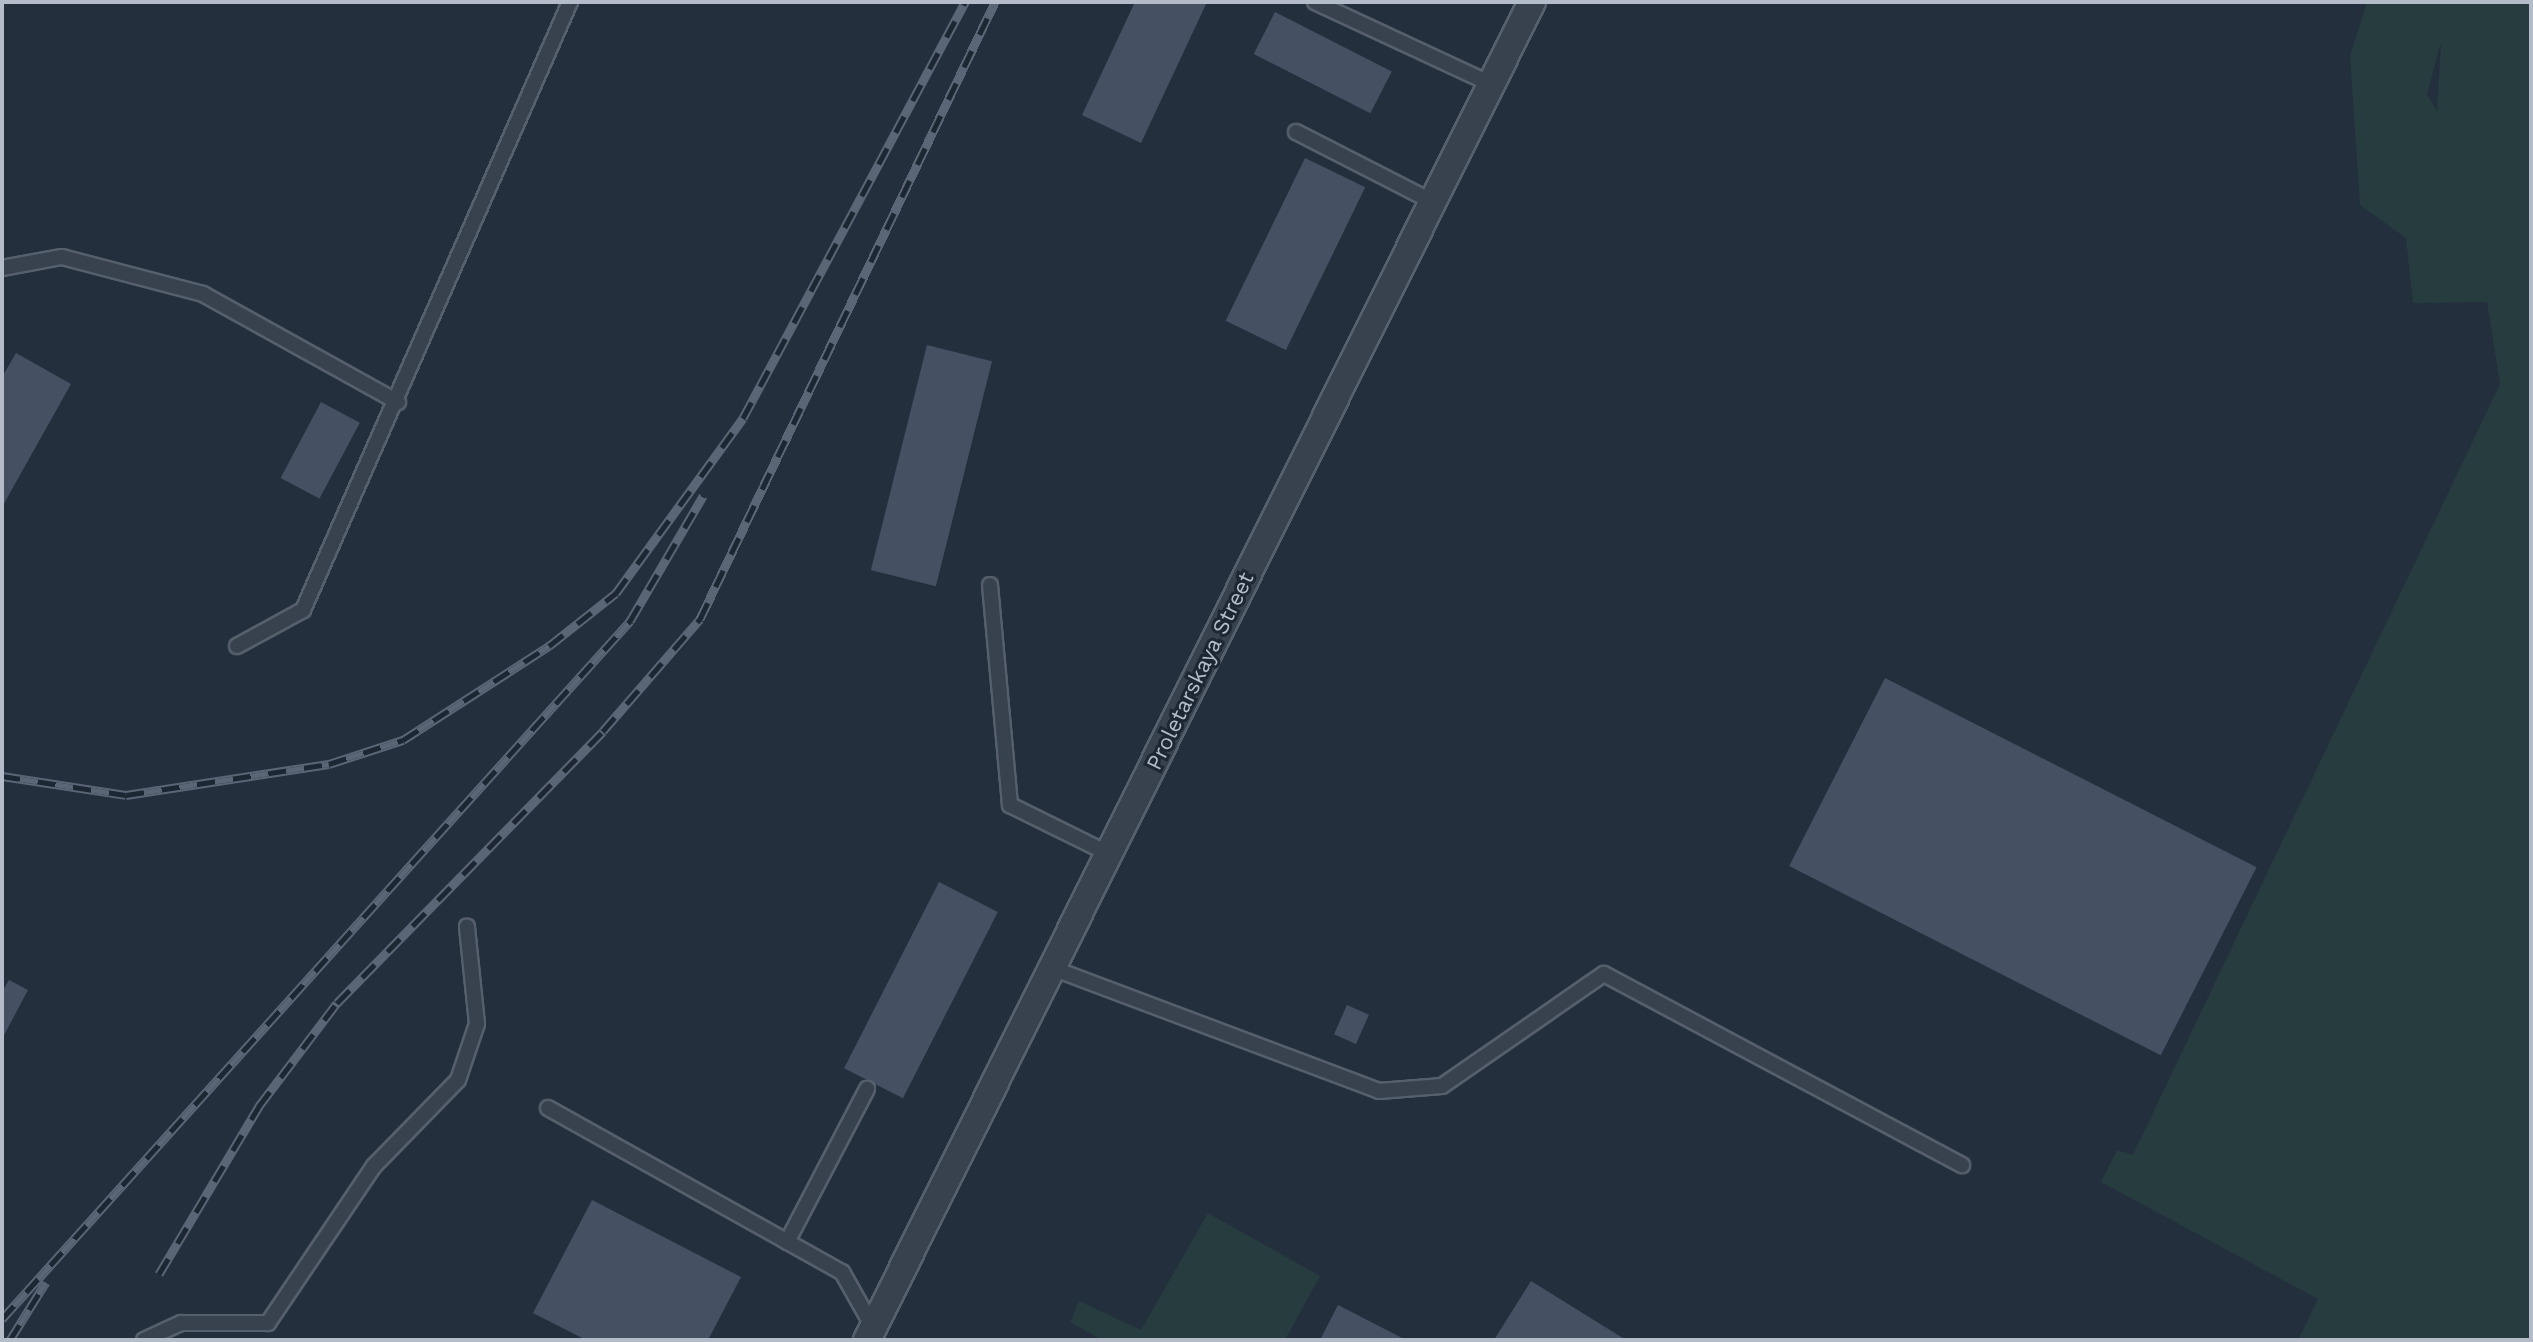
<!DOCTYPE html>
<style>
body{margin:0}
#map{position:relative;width:2533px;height:1342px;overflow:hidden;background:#242f3e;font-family:"Work Sans",sans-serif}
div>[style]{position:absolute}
.green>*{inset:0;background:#263c3f}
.building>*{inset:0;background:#455162;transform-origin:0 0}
.roads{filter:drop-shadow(2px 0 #565f6c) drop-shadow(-2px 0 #565f6c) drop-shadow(0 2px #565f6c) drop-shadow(0 -2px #565f6c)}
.lane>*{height:14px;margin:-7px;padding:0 7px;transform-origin:7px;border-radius:7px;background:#38414e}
.street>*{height:26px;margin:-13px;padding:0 13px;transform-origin:13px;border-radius:13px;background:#38414e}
.rail>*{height:9px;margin-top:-4.5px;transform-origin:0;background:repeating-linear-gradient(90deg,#1d2633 0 18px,#5a6575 0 36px);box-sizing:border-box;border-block:2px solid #5a6575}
span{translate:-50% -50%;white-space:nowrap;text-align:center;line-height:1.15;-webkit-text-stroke:6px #1d2633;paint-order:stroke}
.street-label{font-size:22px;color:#b4bcc9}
.frame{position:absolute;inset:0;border:4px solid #b4bcc9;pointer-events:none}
</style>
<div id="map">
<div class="green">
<i style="clip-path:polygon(evenodd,2367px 2px,2531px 2px,2531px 1340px,2298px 1340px,2318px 1299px,2101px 1182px,2117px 1150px,2133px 1155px,2500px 384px,2487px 302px,2413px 303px,2406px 238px,2360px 205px,2350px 56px,2367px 2px,2440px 45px,2441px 46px,2437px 111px,2427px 94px,2440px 45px)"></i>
<i style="clip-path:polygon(1208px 1213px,1320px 1276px,1285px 1340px,1102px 1340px,1070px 1322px,1079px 1301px,1141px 1330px)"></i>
</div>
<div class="building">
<i style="clip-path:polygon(1135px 2px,1207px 2px,1141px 143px,1082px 115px)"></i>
<i style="left:1275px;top:12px;width:131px;height:47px;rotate:27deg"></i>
<i style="left:1305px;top:158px;width:67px;height:181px;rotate:26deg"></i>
<i style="left:927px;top:345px;width:67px;height:232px;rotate:14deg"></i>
<i style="clip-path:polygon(16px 353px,71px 384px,2px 507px,2px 377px)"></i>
<i style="left:321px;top:402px;width:44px;height:86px;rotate:28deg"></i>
<i style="left:1885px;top:678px;width:417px;height:211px;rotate:27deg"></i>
<i style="left:939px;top:882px;width:66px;height:209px;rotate:27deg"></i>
<i style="clip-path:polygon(9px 980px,28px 990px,2px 1039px,2px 992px)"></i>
<i style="left:1347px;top:1005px;width:24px;height:32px;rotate:24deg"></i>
<i style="clip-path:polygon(592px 1200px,741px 1277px,708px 1340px,586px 1340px,533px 1313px)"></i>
<i style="clip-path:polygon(1531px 1281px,1626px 1340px,1494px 1340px)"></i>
<i style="clip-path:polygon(1338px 1305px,1406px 1340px,1320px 1340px)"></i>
</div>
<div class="roads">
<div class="lane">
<i style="left:1315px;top:2px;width:194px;rotate:25deg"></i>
<i style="left:1296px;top:132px;width:154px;rotate:27.1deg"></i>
<i style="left:2px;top:268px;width:61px;rotate:-10.4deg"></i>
<i style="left:62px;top:257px;width:146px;rotate:14.7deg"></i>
<i style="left:203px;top:294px;width:223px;rotate:29deg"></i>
<i style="left:990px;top:585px;width:221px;rotate:84.8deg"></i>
<i style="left:1010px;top:805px;width:110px;rotate:26.3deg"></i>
<i style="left:237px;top:646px;width:75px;rotate:-28.6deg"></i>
<i style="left:303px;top:610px;width:664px;rotate:-66.29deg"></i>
<i style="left:1052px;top:968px;width:349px;rotate:20.6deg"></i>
<i style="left:1379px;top:1091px;width:63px;rotate:-4.5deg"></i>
<i style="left:1442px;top:1086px;width:197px;rotate:-34.7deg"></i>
<i style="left:1604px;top:974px;width:406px;rotate:28.1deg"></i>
<i style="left:548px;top:1108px;width:337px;rotate:29.2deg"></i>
<i style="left:842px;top:1272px;width:63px;rotate:60.6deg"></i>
<i style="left:787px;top:1242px;width:173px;rotate:-62.4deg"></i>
<i style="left:144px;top:1340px;width:41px;rotate:-24.7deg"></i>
<i style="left:181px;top:1323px;width:87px"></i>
<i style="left:268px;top:1323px;width:189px;rotate:-56deg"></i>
<i style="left:374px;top:1166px;width:120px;rotate:-45.7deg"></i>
<i style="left:458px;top:1080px;width:59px;rotate:-71.3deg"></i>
<i style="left:477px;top:1024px;width:98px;rotate:-95.9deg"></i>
</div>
<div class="street">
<i style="left:867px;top:1340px;width:1494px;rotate:-63.57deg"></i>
</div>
</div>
<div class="rail">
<i style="left:2px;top:776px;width:125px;rotate:8.7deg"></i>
<i style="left:126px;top:795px;width:205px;rotate:-8.7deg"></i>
<i style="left:329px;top:764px;width:78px;rotate:-18deg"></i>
<i style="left:403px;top:740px;width:174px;rotate:-32.8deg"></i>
<i style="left:549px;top:646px;width:85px;rotate:-38.3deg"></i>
<i style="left:616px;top:593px;width:216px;rotate:-54deg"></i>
<i style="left:743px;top:418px;width:472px;rotate:-61.9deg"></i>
<i style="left:159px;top:1274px;width:196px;rotate:-59.2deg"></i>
<i style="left:259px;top:1106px;width:129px;rotate:-52.9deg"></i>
<i style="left:337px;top:1003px;width:380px;rotate:-45.6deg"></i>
<i style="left:603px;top:731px;width:148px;rotate:-49.1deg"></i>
<i style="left:700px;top:619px;width:684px;rotate:-64.45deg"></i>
<i style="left:2px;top:1319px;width:939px;rotate:-48.02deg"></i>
<i style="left:630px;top:621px;width:145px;rotate:-59.7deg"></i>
<i style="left:10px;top:1340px;width:68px;rotate:-58.2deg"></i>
</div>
<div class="street-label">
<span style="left:1200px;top:671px;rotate:-64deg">Proletarskaya Street</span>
</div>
<div class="frame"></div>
</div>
